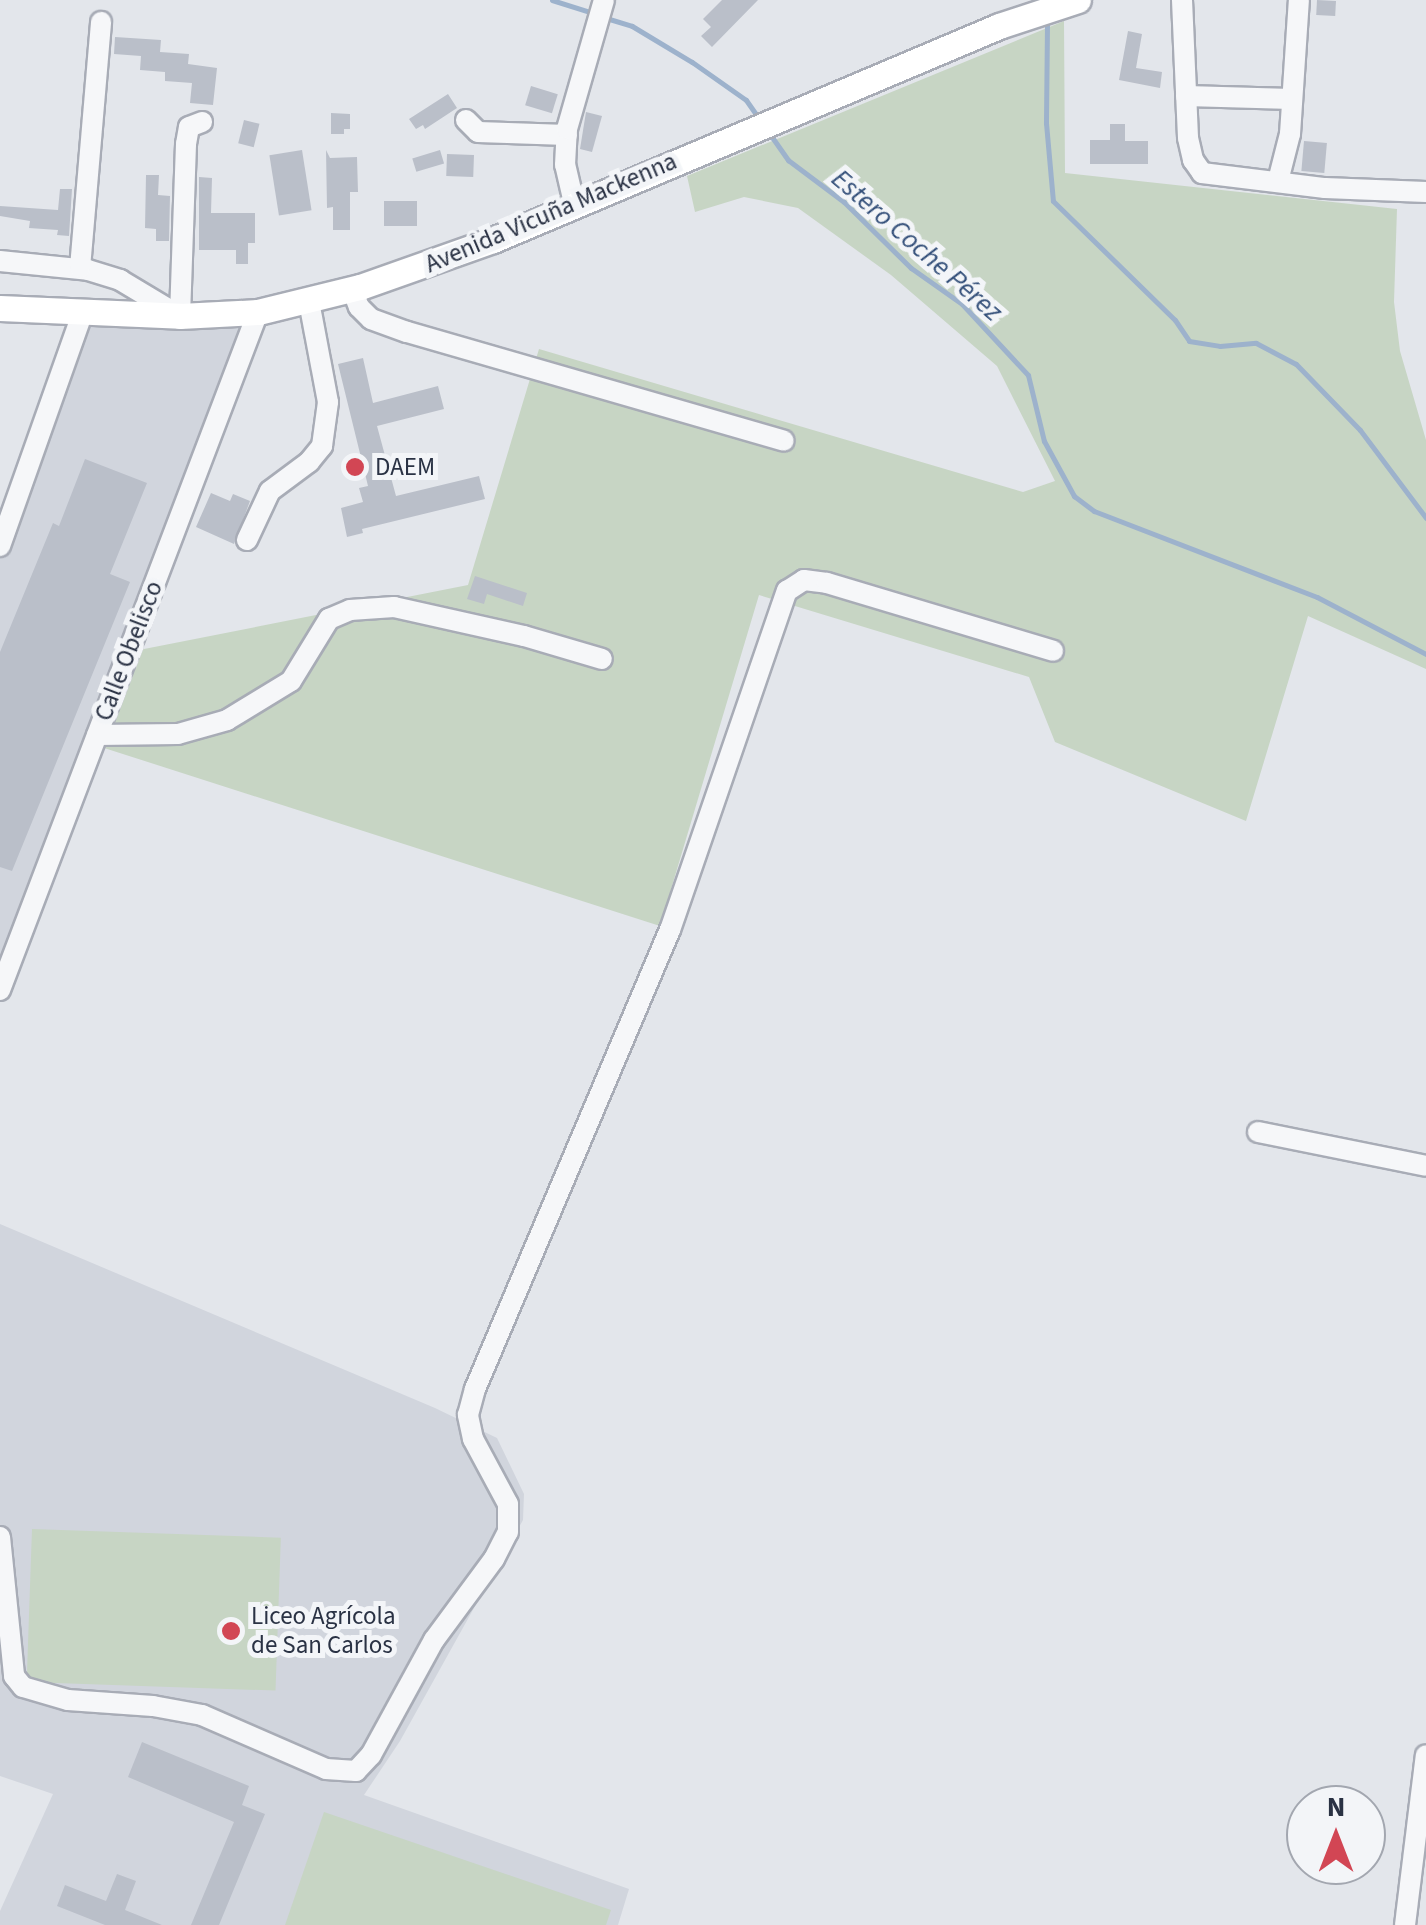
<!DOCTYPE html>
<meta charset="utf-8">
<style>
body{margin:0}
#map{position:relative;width:1426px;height:1925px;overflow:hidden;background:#e3e6eb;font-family:"Source Sans 3",sans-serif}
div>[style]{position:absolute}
.built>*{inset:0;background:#d1d5dd}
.green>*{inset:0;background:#c7d5c4;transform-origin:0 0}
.stream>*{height:5px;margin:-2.5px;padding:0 2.5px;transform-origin:2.5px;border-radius:2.5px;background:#9db2cc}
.building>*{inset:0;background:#babfc9;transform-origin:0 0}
.roads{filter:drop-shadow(2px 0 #a8acb6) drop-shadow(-2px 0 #a8acb6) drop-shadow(0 2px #a8acb6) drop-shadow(0 -2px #a8acb6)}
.minor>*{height:20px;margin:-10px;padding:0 10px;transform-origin:10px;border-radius:10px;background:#f6f7f9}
.major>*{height:25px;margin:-12.5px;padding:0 12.5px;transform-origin:12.5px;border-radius:12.5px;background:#fff}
.dots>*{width:28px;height:28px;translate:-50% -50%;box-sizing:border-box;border:5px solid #f3f5f8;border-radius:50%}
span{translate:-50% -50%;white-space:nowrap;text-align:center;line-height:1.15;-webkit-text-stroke:10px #f3f5f8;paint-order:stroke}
.street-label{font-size:25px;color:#2a3244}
.poi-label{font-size:25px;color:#2a3244}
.left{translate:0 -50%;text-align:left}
.water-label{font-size:28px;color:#334f79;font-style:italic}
.north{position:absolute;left:1286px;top:1785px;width:100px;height:100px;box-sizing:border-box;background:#f3f5f8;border:2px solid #a3a7b0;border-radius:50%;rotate:0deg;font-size:28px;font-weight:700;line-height:40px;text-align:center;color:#2a3244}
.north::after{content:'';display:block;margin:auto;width:35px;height:45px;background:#d24654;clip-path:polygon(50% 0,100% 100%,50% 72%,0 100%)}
</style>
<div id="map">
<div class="built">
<i style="clip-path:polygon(249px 317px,0 968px,0 555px,85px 321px)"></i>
<i style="clip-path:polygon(0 1224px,435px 1408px,497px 1438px,524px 1494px,523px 1520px,400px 1741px,364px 1795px,629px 1889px,618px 1925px,0 1925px,0 1911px,53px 1794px,0 1776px)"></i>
</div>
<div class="green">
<i style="clip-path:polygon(1064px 21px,1065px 173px,1397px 209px,1394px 302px,1400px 351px,1426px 440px,1426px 669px,1308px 616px,1246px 821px,1055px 742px,1029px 677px,759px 595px,660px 926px,101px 747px,139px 650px,468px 585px,539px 349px,1023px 492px,1055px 481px,997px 366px,891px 275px,798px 208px,744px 197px,695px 212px,687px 176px)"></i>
<i style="left:32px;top:1529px;width:249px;height:153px;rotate:2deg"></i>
<i style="clip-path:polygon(324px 1812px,611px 1910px,606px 1925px,285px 1925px)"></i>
</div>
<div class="stream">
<i style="left:552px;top:0;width:46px;rotate:17.7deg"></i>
<i style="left:606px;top:18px;width:27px;rotate:17deg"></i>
<i style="left:632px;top:26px;width:70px;rotate:31deg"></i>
<i style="left:692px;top:62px;width:66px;rotate:35.1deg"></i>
<i style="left:746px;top:100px;width:21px;rotate:55deg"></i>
<i style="left:1047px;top:25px;width:98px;rotate:90.6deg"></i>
<i style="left:1046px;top:123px;width:78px;rotate:84.9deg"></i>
<i style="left:1053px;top:201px;width:170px;rotate:44.3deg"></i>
<i style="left:1175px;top:320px;width:25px;rotate:56deg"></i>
<i style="left:1189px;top:341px;width:31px;rotate:9deg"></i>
<i style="left:1220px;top:346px;width:36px;rotate:-5deg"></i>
<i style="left:1256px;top:343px;width:45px;rotate:27.7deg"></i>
<i style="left:1296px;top:364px;width:92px;rotate:45.9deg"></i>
<i style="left:1360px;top:430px;width:110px;rotate:53.1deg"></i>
<i style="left:767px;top:130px;width:37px;rotate:55deg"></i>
<i style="left:788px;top:160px;width:70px;rotate:36.9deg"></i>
<i style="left:844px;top:202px;width:94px;rotate:44.6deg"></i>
<i style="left:911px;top:268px;width:62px;rotate:35.2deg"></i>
<i style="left:962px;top:304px;width:97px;rotate:47.1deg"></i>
<i style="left:1028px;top:375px;width:68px;rotate:76.4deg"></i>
<i style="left:1044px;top:441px;width:63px;rotate:61.4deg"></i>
<i style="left:1074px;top:496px;width:25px;rotate:37deg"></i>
<i style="left:1094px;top:511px;width:239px;rotate:21.1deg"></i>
<i style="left:1317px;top:597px;width:123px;rotate:27.6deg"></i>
</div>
<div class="building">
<i style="clip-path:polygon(722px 0,758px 0,712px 47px,701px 36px,711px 27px,703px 19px)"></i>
<i style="left:1317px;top:0;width:19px;height:15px;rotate:3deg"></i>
<i style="clip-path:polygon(1128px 31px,1142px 34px,1136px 68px,1162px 72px,1160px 88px,1119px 80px)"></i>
<i style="clip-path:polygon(115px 37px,161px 40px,160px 52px,189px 54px,188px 64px,217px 68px,213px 105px,190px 103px,192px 83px,165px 81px,165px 72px,140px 70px,141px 56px,114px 54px)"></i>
<i style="left:531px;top:86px;width:28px;height:20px;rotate:17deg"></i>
<i style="clip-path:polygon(448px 94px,457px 108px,425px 129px,423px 125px,416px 129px,409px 119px)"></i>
<i style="clip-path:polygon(586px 112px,602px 116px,592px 152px,580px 149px)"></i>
<i style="clip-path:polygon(331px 113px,350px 114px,350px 129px,344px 129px,344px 134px,331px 134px)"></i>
<i style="left:244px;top:120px;width:16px;height:24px;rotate:14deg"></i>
<i style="clip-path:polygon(1110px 124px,1125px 124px,1125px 141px,1148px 141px,1148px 164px,1090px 164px,1090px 140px,1110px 140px)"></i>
<i style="left:1304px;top:141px;width:23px;height:30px;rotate:5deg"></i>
<i style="left:302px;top:150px;width:61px;height:33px;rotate:81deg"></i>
<i style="clip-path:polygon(326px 150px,330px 158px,357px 157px,358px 192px,350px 192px,350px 230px,333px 230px,333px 207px,327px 208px)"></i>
<i style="left:440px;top:150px;width:14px;height:29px;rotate:73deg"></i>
<i style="left:447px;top:154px;width:27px;height:22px;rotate:2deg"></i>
<i style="clip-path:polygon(146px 175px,159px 175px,158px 195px,170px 196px,169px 241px,156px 241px,156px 229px,145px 228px)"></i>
<i style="clip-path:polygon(199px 177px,212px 178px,211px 213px,255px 213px,255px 243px,248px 243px,248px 264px,236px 264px,236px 250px,199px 250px)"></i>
<i style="clip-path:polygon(60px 189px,72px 189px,69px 236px,57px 235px,58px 230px,29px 228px,30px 221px,0 216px,0 206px,58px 210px)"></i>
<i style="left:384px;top:201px;width:33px;height:25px"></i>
<i style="clip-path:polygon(363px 358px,373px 403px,438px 386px,444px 409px,377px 426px,396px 496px,479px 476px,485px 499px,362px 529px,363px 533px,347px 537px,341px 508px,363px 502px,359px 488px,368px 486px,338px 364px)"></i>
<i style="clip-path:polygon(85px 459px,147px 483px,110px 574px,130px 582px,12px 871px,0 867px,0 652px,53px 523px,59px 526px)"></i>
<i style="clip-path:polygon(211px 493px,230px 501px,233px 494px,250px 501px,234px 544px,196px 527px)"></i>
<i style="clip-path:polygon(475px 576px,527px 593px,523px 606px,487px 594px,484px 604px,467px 599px)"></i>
<i style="clip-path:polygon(142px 1742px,249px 1786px,242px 1805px,265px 1814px,219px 1925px,191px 1925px,234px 1822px,128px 1777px)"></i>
<i style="clip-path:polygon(117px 1874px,136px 1881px,125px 1910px,162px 1925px,105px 1925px,57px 1906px,65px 1885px,106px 1901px)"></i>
</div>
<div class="roads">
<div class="minor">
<i style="left:1182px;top:0;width:138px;rotate:87.5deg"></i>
<i style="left:1188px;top:138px;width:23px;rotate:77deg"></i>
<i style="left:1193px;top:160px;width:16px;rotate:55deg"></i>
<i style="left:1202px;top:173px;width:124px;rotate:7deg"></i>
<i style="left:1325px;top:188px;width:101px;rotate:2.3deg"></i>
<i style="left:1186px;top:96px;width:106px;rotate:1.6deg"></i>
<i style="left:466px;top:120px;width:17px;rotate:45deg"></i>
<i style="left:478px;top:132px;width:89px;rotate:1.9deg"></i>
<i style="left:1278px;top:181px;width:49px;rotate:-75.7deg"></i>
<i style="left:1290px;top:134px;width:134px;rotate:-86.2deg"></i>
<i style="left:574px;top:203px;width:39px;rotate:-103deg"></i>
<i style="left:565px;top:165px;width:36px;rotate:-87deg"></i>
<i style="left:567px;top:129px;width:134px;rotate:-74deg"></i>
<i style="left:0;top:261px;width:88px;rotate:5.8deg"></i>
<i style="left:88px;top:270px;width:34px;rotate:17deg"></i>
<i style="left:120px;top:280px;width:70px;rotate:31deg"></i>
<i style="left:80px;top:268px;width:247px;rotate:-85.1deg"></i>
<i style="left:352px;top:289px;width:19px;rotate:69deg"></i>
<i style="left:359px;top:307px;width:17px;rotate:45deg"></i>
<i style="left:371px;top:319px;width:38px;rotate:20deg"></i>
<i style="left:407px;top:332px;width:392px;rotate:16.1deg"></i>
<i style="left:180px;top:316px;width:172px;rotate:-88deg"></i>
<i style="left:186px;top:144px;width:17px;rotate:-80deg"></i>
<i style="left:189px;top:127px;width:14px;rotate:-21deg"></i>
<i style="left:247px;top:540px;width:54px;rotate:-64.9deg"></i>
<i style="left:270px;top:491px;width:49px;rotate:-36.6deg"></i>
<i style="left:309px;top:462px;width:21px;rotate:-51deg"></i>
<i style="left:322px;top:446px;width:44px;rotate:-82.2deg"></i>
<i style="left:328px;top:402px;width:103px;rotate:-100.7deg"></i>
<i style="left:0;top:546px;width:245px;rotate:-70.5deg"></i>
<i style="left:97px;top:735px;width:81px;rotate:-0.7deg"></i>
<i style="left:178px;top:734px;width:51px;rotate:-15.9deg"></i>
<i style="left:227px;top:720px;width:75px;rotate:-31.4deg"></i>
<i style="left:291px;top:681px;width:73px;rotate:-58.5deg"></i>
<i style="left:329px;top:619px;width:23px;rotate:-23deg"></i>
<i style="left:350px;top:610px;width:44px;rotate:-3.9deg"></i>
<i style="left:394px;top:607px;width:133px;rotate:12.6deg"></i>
<i style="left:524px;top:636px;width:81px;rotate:16.4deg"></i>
<i style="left:0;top:990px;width:725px;rotate:-69.17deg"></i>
<i style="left:1258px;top:1132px;width:171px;rotate:11.4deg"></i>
<i style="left:0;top:1537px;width:140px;rotate:84.2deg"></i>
<i style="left:14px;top:1676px;width:14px;rotate:51deg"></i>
<i style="left:23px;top:1687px;width:47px;rotate:16.1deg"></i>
<i style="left:68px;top:1700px;width:85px;rotate:4deg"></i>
<i style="left:153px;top:1706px;width:50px;rotate:10.4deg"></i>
<i style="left:202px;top:1715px;width:135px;rotate:23.5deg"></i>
<i style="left:326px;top:1769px;width:30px;rotate:4deg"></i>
<i style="left:356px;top:1771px;width:22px;rotate:-47deg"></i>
<i style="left:371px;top:1755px;width:131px;rotate:-61.3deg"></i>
<i style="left:434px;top:1640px;width:101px;rotate:-53.5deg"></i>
<i style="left:494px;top:1559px;width:30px;rotate:-63deg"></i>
<i style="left:508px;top:1532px;width:28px;rotate:-90deg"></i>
<i style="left:508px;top:1504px;width:74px;rotate:-118.3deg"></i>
<i style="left:473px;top:1439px;width:25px;rotate:-102deg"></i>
<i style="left:468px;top:1415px;width:27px;rotate:-75deg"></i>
<i style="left:475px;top:1389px;width:499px;rotate:-67deg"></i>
<i style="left:670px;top:930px;width:359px;rotate:-71deg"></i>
<i style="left:787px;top:591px;width:20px;rotate:-33deg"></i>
<i style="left:804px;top:580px;width:23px;rotate:7deg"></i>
<i style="left:827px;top:583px;width:236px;rotate:16.7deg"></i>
<i style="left:1405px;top:1925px;width:171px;rotate:-83deg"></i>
</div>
<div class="major">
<i style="left:0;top:308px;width:180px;rotate:2.5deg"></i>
<i style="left:180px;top:316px;width:78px;rotate:-2.9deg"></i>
<i style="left:258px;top:312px;width:105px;rotate:-13.8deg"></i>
<i style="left:360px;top:287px;width:141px;rotate:-19.5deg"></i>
<i style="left:493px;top:240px;width:549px;rotate:-22.92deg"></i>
<i style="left:999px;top:26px;width:83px;rotate:-18.2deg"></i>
</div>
</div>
<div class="dots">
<i style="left:355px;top:467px;background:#d24654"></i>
<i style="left:231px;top:1631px;background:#d24654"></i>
</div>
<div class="street-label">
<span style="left:551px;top:213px;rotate:-23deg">Avenida Vicuña Mackenna</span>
<span style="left:129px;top:651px;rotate:-69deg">Calle Obelisco</span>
</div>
<div class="poi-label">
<span class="left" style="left:375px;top:467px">DAEM</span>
<span class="left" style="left:251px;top:1631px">Liceo Agrícola<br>de San Carlos</span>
</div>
<div class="water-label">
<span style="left:917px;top:245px;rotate:41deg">Estero Coche Pérez</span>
</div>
<div class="north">N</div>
</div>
